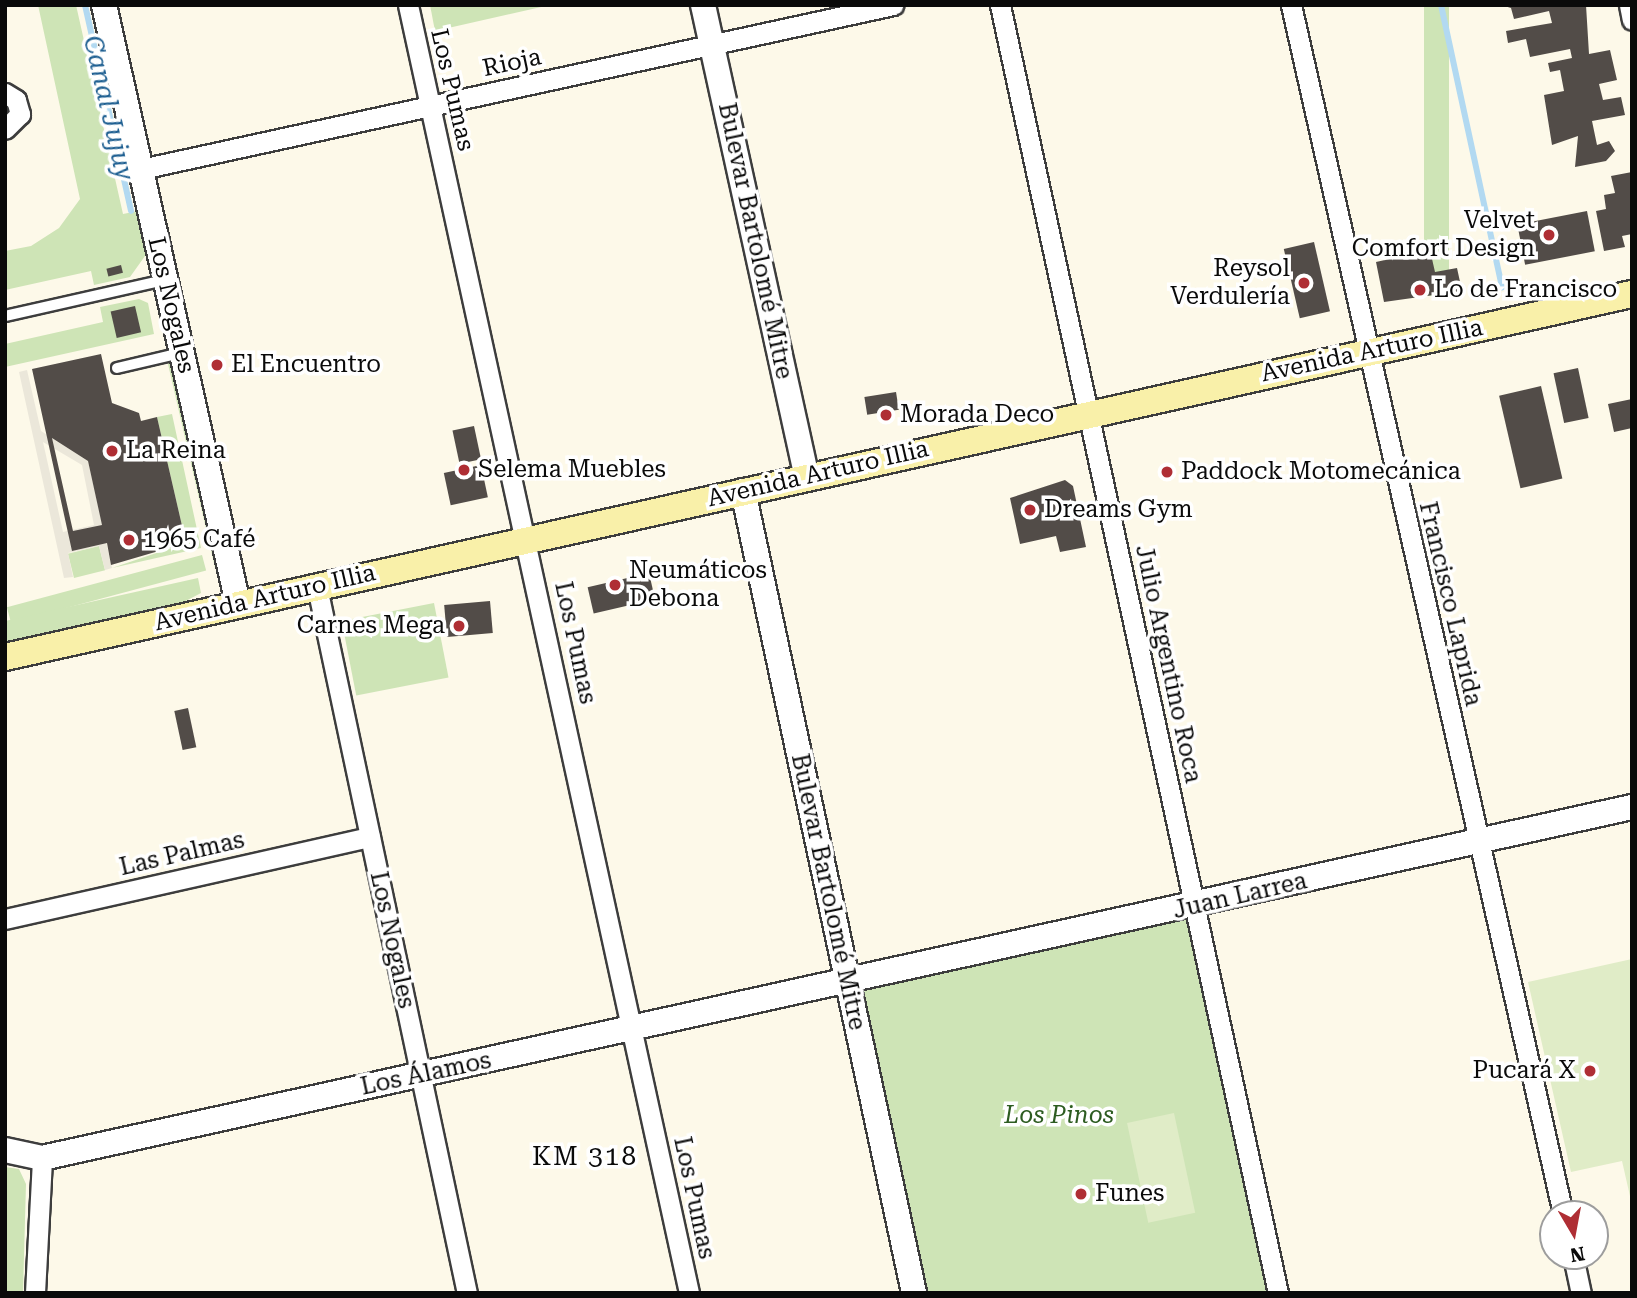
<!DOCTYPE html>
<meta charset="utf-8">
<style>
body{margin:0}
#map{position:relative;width:1637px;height:1298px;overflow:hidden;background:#fdf9e9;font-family:"Roboto Serif",serif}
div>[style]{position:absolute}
.green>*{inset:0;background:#cee4b6;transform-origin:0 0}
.pitch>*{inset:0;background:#e0ecc7;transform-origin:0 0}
.plaza>*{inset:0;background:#ebe7da}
.stream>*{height:6px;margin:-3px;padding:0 3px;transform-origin:3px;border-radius:3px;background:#b2d9f1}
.building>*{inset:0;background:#524c48;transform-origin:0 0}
.roads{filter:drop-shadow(2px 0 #3d3d3d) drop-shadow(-2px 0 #3d3d3d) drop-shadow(0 2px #3d3d3d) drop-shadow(0 -2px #3d3d3d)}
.service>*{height:10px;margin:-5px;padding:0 5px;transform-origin:5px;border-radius:5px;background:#fff}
.minor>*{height:19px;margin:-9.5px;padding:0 9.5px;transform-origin:9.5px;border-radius:9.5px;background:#fff}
.tertiary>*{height:24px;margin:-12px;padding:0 12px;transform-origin:12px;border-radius:12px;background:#fff}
.secondary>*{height:26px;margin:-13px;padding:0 13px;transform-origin:13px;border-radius:13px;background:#f9f0a9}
.dots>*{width:19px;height:19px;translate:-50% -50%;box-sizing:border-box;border:4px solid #fff;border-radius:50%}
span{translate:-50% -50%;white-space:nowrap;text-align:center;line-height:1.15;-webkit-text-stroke:7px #fff;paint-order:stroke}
.street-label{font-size:24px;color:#0a0a0a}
.poi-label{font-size:24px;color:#0a0a0a}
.right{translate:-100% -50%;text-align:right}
.left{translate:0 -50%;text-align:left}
.park-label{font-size:24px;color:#2d5c21;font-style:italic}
.water-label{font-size:26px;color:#1e5f91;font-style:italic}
.neighbourhood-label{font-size:26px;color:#0a0a0a;letter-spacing:2px}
.frame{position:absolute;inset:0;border:7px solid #0a0a0a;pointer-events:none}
.north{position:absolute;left:1539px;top:1200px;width:70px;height:70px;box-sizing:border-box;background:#fff;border:2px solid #9d9d9d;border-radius:50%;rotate:170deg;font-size:19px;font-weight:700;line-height:28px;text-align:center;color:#0a0a0a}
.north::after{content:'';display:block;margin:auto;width:24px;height:32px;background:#af2e34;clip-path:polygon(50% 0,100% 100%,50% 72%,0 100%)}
</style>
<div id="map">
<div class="green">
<i style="clip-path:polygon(38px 5px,76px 5px,123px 214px,138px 211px,145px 245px,145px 256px,130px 277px,94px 285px,91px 271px,5px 290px,5px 251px,31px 246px,59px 228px,80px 199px)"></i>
<i style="clip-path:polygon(430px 5px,550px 5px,435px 31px)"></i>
<i style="left:1424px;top:5px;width:25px;height:291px"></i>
<i style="clip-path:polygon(139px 299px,148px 303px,154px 334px,5px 367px,5px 344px,103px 322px,100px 307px)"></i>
<i style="left:173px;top:359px;width:212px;height:6px;rotate:77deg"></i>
<i style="clip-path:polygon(172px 414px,201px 548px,112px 568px,186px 543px,157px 417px)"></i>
<i style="left:99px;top:546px;width:25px;height:32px;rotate:76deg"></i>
<i style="left:202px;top:555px;width:16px;height:202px;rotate:75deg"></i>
<i style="clip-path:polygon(198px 578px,201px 593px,178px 605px,5px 644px,5px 621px)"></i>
<i style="left:434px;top:603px;width:76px;height:94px;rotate:79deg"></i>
<i style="clip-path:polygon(1195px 906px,1278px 1293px,914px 1293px,847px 982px)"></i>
<i style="clip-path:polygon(5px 1167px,19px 1169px,26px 1184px,23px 1293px,5px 1293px)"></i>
</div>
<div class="pitch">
<i style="clip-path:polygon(1632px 959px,1632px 1205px,1622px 1161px,1571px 1172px,1528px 982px)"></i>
<i style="left:1174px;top:1113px;width:102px;height:48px;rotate:78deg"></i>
</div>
<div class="plaza">
<i style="clip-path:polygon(evenodd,27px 370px,41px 431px,88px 461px,112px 568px,105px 570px,99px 546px,68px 553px,73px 577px,64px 578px,19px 372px,27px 370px,43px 442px,82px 465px,94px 525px,63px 532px,43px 442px)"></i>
</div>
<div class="stream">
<i style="left:85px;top:5px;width:211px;rotate:77.4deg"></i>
<i style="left:1441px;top:5px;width:289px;rotate:77.8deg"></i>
</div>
<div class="building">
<i style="clip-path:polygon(1501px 5px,1586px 5px,1589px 54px,1610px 50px,1617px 80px,1599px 84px,1603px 100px,1621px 97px,1625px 115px,1592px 121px,1597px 145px,1609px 141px,1615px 151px,1606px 161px,1575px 167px,1578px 136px,1552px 145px,1544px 95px,1564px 91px,1560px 70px,1550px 72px,1548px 63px,1572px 58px,1570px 49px,1530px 57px,1526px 39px,1508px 43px,1506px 31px,1552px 23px,1549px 11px,1514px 19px,1511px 8px)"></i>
<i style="clip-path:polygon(1632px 172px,1632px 234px,1622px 236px,1625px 247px,1604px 251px,1596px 211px,1606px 209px,1604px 195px,1615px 193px,1611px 176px)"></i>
<i style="left:1587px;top:211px;width:41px;height:71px;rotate:79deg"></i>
<i style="left:1314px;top:242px;width:71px;height:31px;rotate:77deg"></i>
<i style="clip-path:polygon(1430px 250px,1435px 272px,1457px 268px,1462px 291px,1384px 302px,1376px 262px)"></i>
<i style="left:121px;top:265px;width:8px;height:15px;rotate:76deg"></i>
<i style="left:135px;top:306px;width:27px;height:25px;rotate:77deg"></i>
<i style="clip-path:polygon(evenodd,101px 354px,112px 403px,139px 413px,141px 421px,157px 417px,186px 543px,111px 565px,107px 543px,72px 551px,32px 369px,101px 354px,52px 438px,88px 461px,102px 525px,73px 531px,52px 438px)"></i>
<i style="left:1578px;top:368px;width:51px;height:25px;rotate:78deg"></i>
<i style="left:1541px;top:386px;width:95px;height:43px;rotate:77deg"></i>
<i style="left:896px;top:392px;width:18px;height:32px;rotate:81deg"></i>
<i style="clip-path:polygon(1632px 399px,1632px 428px,1614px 432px,1608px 404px)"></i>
<i style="left:474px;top:426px;width:34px;height:22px;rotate:78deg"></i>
<i style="left:481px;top:465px;width:33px;height:38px;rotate:78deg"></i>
<i style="clip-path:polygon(1065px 480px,1073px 486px,1086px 547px,1060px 552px,1056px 536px,1020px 544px,1010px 498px)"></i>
<i style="left:649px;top:573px;width:27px;height:63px;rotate:77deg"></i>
<i style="left:490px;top:601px;width:32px;height:46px;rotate:85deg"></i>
<i style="left:188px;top:708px;width:40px;height:14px;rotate:78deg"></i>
</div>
<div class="roads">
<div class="service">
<i style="left:5px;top:316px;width:164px;rotate:-12.7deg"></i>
<i style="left:117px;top:368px;width:66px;rotate:-13.2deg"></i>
</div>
<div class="minor">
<i style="left:408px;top:5px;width:1318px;rotate:77.69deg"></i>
<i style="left:1000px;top:5px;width:1318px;rotate:77.82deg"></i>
<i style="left:1291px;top:5px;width:1239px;rotate:77.32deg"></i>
<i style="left:1629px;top:5px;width:15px;rotate:79deg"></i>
<i style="left:5px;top:93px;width:13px;rotate:32deg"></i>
<i style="left:16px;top:100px;width:15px;rotate:74deg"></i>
<i style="left:20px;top:114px;width:21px;rotate:135deg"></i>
<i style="left:141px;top:169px;width:770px;rotate:-12.3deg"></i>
<i style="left:317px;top:587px;width:722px;rotate:78.01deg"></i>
<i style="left:5px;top:919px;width:374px;rotate:-12.7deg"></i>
<i style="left:1573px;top:1256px;width:38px;rotate:78deg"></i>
<i style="left:35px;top:1293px;width:135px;rotate:-87deg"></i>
</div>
<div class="tertiary">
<i style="left:104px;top:5px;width:614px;rotate:77.39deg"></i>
<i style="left:703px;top:5px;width:483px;rotate:77.6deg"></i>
<i style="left:743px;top:491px;width:820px;rotate:77.96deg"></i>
<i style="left:5px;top:1150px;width:38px;rotate:12deg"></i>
<i style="left:42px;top:1158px;width:1628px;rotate:-12.45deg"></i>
</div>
<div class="secondary">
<i style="left:5px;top:657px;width:1667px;rotate:-12.58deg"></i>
</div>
</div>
<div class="dots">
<i style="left:1549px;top:235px;background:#af2e34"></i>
<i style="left:1304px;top:283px;background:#af2e34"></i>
<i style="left:1420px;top:290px;background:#af2e34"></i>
<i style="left:217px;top:365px;background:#af2e34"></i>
<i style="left:886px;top:415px;background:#af2e34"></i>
<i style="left:112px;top:451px;background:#af2e34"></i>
<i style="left:464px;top:470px;background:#af2e34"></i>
<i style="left:1167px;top:472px;background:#af2e34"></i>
<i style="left:1030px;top:510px;background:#af2e34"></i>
<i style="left:129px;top:540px;background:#af2e34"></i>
<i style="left:615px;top:585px;background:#af2e34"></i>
<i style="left:459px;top:626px;background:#af2e34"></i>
<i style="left:1590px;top:1071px;background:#af2e34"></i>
<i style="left:1081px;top:1194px;background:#af2e34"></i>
</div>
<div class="street-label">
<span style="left:512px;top:63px;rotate:-12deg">Rioja</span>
<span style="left:452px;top:90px;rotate:77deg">Los Pumas</span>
<span style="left:755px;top:241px;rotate:78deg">Bulevar Bartolomé Mitre</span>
<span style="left:171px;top:305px;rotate:77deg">Los Nogales</span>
<span style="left:1372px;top:351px;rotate:-12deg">Avenida Arturo Illia</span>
<span style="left:818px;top:474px;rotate:-13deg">Avenida Arturo Illia</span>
<span style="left:265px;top:598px;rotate:-13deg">Avenida Arturo Illia</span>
<span style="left:1450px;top:604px;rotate:77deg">Francisco Laprida</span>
<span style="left:575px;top:643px;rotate:78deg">Los Pumas</span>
<span style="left:1168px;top:664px;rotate:78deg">Julio Argentino Roca</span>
<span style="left:182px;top:854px;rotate:-13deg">Las Palmas</span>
<span style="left:828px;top:892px;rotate:78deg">Bulevar Bartolomé Mitre</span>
<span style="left:1240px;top:896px;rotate:-13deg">Juan Larrea</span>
<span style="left:392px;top:940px;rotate:78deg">Los Nogales</span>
<span style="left:426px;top:1074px;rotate:-12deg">Los Álamos</span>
<span style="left:694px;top:1198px;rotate:78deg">Los Pumas</span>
</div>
<div class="poi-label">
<span class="right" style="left:1535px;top:235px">Velvet<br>Comfort Design</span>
<span class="right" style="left:1290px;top:283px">Reysol<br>Verdulería</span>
<span class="left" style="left:1434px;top:290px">Lo de Francisco</span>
<span class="left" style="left:231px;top:365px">El Encuentro</span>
<span class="left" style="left:900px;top:415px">Morada Deco</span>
<span class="left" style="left:126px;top:451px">La Reina</span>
<span class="left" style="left:478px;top:470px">Selema Muebles</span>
<span class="left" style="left:1181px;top:472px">Paddock Motomecánica</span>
<span class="left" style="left:1044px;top:510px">Dreams Gym</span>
<span class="left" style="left:143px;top:540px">1965 Café</span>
<span class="left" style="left:629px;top:585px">Neumáticos<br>Debona</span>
<span class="right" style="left:445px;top:626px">Carnes Mega</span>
<span class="right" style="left:1576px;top:1071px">Pucará X</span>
<span class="left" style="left:1095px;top:1194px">Funes</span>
</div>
<div class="park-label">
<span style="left:1059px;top:1116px">Los Pinos</span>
</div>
<div class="water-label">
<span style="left:108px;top:108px;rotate:77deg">Canal Jujuy</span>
</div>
<div class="neighbourhood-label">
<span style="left:585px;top:1157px">KM 318</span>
</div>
<div class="frame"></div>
<div class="north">N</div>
</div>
